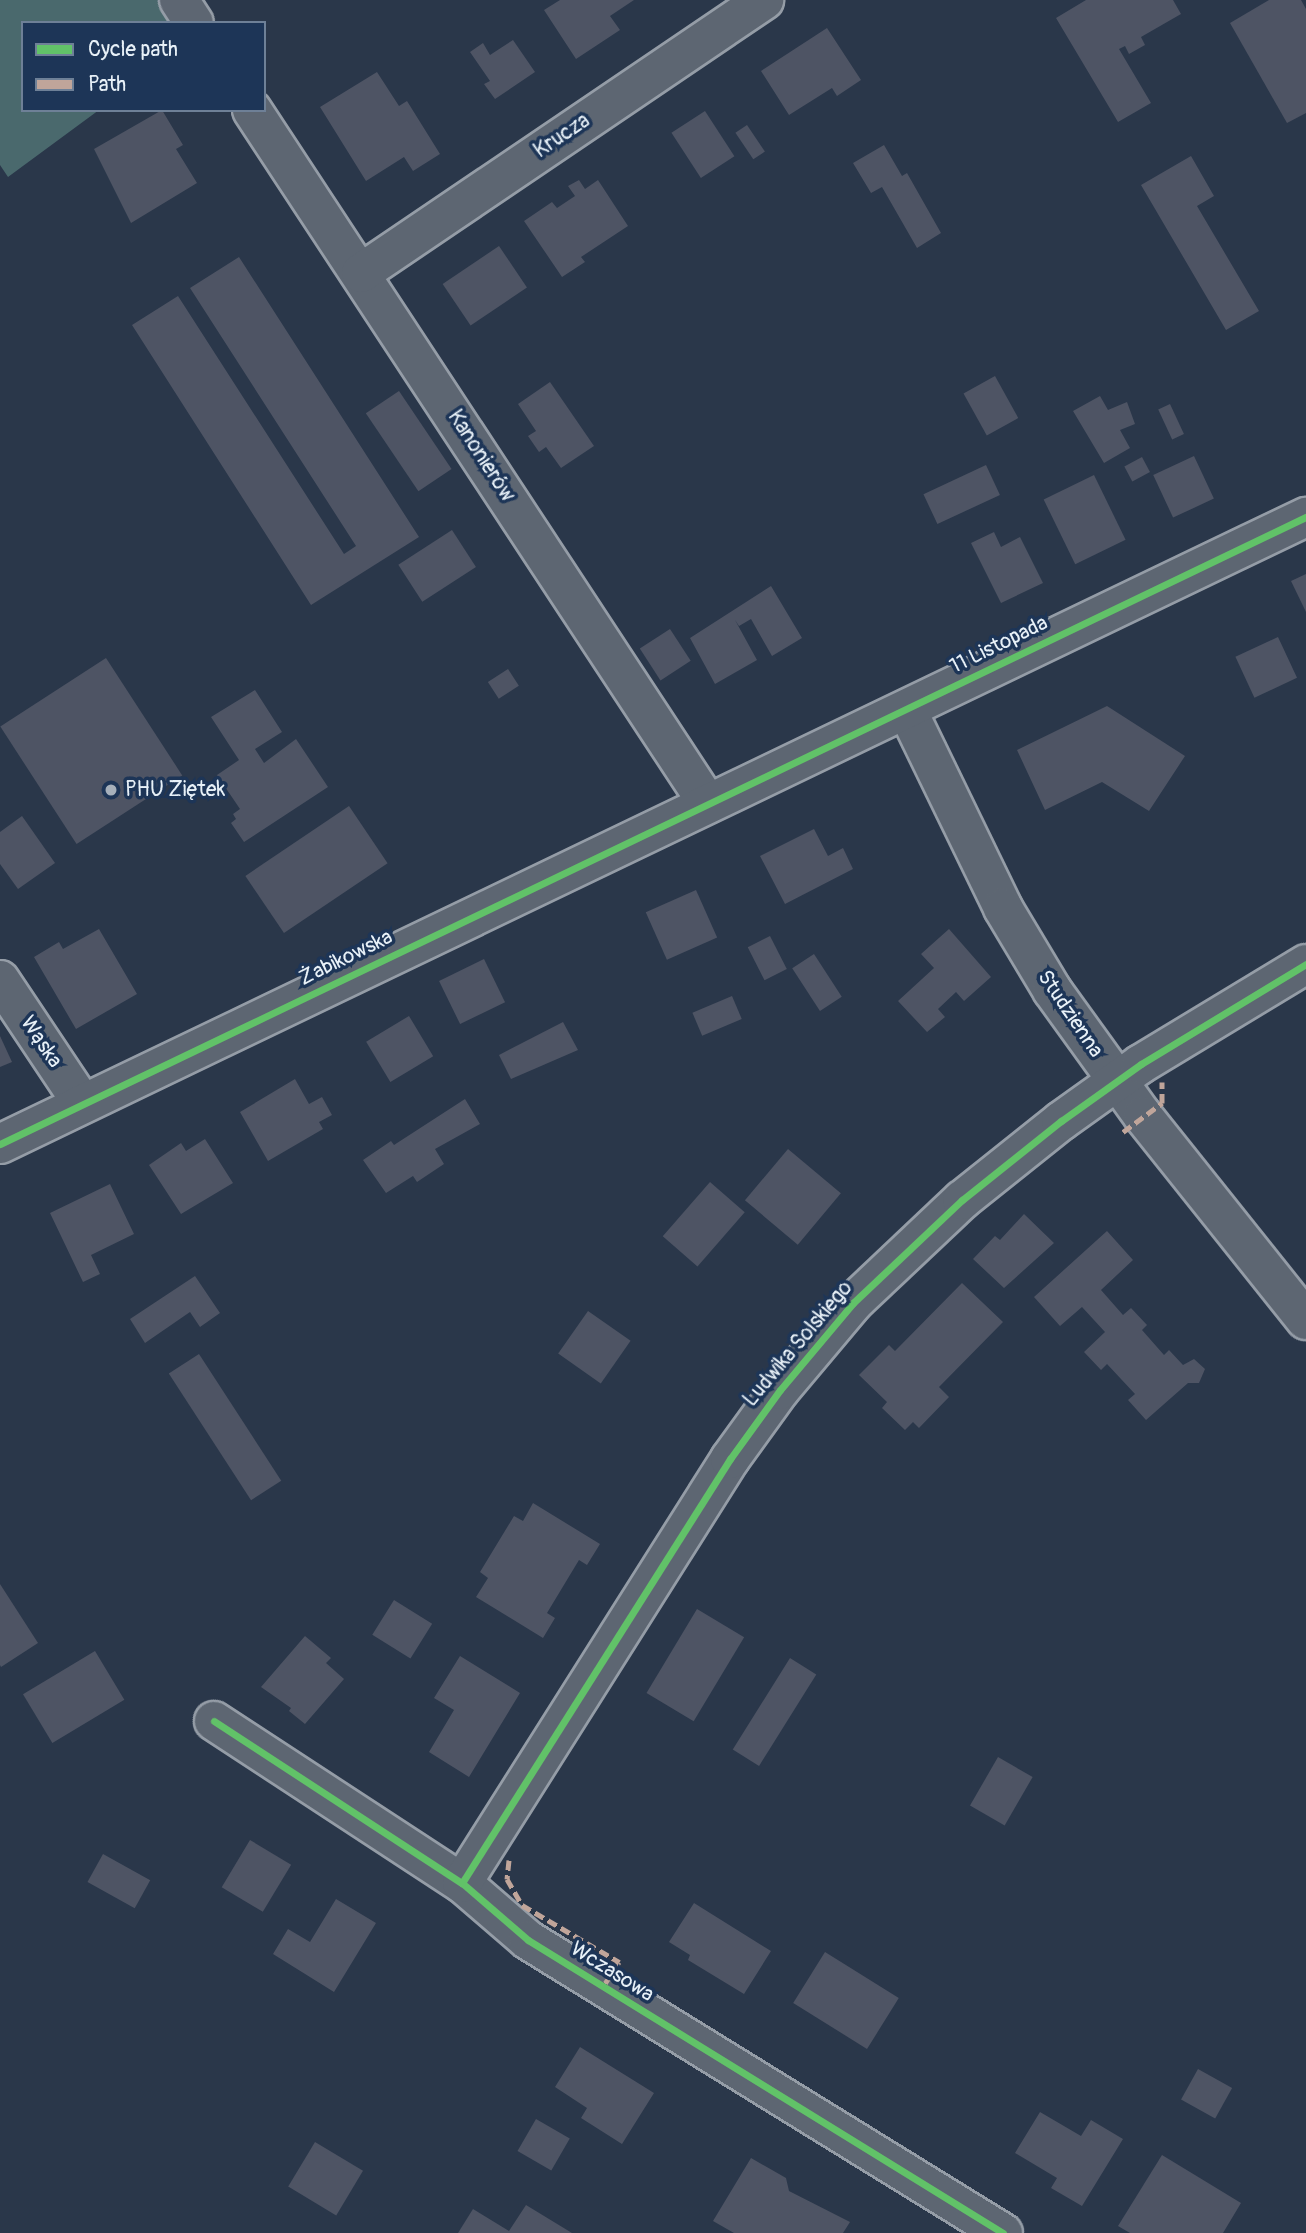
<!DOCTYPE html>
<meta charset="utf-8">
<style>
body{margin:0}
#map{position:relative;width:1306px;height:2233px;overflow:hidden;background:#2a374a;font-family:Pangolin,sans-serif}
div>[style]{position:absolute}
.green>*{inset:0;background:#4a696d}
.building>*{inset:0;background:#4e5464;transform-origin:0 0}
.roads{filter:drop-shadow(2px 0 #959da7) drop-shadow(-2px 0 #959da7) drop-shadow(0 2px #959da7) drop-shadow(0 -2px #959da7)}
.minor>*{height:38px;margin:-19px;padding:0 19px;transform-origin:19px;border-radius:19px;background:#5d6672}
.quiet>*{height:5px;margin-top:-2.5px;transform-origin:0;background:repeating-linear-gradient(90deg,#c0a59a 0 10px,transparent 0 15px)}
.cycleway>*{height:7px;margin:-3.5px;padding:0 3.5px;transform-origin:3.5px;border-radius:3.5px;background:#61c268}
.dots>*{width:19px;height:19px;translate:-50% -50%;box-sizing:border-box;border:4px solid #1d3557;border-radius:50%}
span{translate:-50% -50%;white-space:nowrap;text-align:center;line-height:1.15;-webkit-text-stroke:7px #1d3557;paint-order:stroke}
.street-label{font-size:21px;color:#e8f1f8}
.poi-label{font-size:21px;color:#e8f1f8}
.left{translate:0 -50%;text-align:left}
.legend{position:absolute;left:21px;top:21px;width:245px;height:91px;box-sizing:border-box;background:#1d3557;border:2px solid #6e8097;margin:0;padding:9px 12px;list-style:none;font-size:21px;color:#e8f1f8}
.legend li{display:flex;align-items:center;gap:14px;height:35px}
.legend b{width:35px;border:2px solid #6e8097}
</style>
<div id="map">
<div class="green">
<i style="clip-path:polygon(0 0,160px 0,176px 23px,23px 23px,23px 110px,99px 110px,8px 177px,0 165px)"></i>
</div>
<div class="building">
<i style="clip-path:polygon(560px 0,634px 0,610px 16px,620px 30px,576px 59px,544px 10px)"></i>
<i style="clip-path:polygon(1086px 0,1173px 0,1181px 14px,1141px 37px,1145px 45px,1129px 54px,1125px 46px,1119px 49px,1151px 103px,1118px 122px,1056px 18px)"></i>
<i style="clip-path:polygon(1269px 0,1301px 0,1306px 9px,1306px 113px,1287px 123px,1230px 23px)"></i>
<i style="clip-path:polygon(827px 28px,861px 80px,837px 96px,832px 88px,789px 115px,761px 71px)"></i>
<i style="clip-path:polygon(513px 40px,535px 72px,495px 99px,484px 84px,490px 81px,470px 52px,483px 43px,490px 55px)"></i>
<i style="clip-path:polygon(377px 72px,399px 106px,407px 101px,440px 154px,413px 171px,404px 157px,366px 181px,320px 107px)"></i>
<i style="clip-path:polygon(162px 110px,183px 145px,176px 149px,197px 183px,131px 223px,94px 149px)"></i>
<i style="left:705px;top:111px;width:54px;height:40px;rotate:57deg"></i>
<i style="left:747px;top:125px;width:32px;height:14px;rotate:56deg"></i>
<i style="clip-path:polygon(884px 145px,902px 176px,907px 173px,941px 233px,917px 248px,882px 187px,871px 193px,853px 163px)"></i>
<i style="clip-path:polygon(1191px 156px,1214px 196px,1197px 206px,1259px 311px,1226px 330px,1141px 185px)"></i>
<i style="clip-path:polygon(579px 180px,585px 189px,598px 180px,628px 226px,581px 257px,585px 262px,562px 277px,524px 221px,552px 202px,557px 208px,575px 196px,568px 186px)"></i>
<i style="left:499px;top:246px;width:50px;height:68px;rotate:56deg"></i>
<i style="clip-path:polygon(239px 257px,419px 537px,311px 605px,132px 325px,178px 296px,344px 554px,356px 546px,190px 288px)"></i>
<i style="left:995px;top:376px;width:48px;height:36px;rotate:61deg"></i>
<i style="clip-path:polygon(550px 382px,594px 446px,561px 468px,546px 447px,539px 452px,528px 436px,536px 431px,518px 404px)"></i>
<i style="left:399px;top:391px;width:94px;height:40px;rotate:56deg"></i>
<i style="clip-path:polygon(1100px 396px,1108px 410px,1127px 402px,1135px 424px,1120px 430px,1130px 448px,1104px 463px,1073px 411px)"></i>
<i style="left:1170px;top:404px;width:33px;height:13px;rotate:65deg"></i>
<i style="left:1194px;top:456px;width:47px;height:45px;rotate:65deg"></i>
<i style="left:1142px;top:457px;width:17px;height:20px;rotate:62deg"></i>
<i style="left:986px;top:465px;width:33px;height:69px;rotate:65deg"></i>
<i style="left:1094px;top:475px;width:72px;height:56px;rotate:64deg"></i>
<i style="left:452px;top:530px;width:44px;height:64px;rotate:57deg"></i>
<i style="clip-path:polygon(994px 532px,1001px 547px,1020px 537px,1043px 583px,1001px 603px,971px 543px)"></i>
<i style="clip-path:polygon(1306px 574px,1306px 612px,1291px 581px)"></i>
<i style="clip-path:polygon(771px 586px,802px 638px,772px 656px,751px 619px,739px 626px,735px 620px,757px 660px,715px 684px,690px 638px)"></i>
<i style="left:670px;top:629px;width:38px;height:36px;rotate:57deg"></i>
<i style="left:1278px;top:637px;width:45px;height:47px;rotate:65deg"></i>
<i style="left:106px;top:658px;width:140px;height:126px;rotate:57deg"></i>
<i style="left:508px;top:669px;width:20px;height:24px;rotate:57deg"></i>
<i style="clip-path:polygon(255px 690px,282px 732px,255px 749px,264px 763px,296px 739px,328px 787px,244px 842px,231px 823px,236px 819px,233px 814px,240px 809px,217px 775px,239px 760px,211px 717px)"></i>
<i style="clip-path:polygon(1107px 706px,1185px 756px,1149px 811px,1102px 782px,1045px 810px,1017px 750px)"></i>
<i style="left:349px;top:806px;width:69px;height:125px;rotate:56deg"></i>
<i style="clip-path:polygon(22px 816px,55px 863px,18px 889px,0 864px,0 832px)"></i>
<i style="clip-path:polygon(814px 829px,828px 856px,843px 848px,853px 869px,785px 904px,760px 856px)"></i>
<i style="left:696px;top:890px;width:52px;height:55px;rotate:66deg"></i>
<i style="clip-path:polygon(99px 929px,137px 994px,76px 1029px,34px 957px,59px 942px,63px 949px)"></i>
<i style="clip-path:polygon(949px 929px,991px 977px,964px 1001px,956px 992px,938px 1009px,945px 1017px,927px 1032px,898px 1001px,934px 968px,921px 954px)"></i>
<i style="left:770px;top:936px;width:37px;height:25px;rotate:63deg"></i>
<i style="left:814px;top:954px;width:51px;height:26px;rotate:57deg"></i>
<i style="left:484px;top:959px;width:48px;height:50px;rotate:64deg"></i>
<i style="left:732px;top:996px;width:25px;height:43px;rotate:67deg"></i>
<i style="left:409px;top:1016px;width:47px;height:50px;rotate:59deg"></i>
<i style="clip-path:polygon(563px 1022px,578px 1050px,511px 1079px,499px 1055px)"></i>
<i style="clip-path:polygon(0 1036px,12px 1062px,0 1067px)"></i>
<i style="clip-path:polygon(295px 1079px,309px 1104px,322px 1097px,332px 1115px,319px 1122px,323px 1129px,268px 1161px,240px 1112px)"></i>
<i style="clip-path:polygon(465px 1099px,480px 1124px,435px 1149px,444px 1164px,417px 1182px,413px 1176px,386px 1193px,363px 1160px,391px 1141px,394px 1145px)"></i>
<i style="clip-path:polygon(205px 1139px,233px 1183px,181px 1214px,149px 1165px,181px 1143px,186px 1151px)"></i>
<i style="left:788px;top:1149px;width:69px;height:67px;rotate:40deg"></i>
<i style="left:710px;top:1182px;width:46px;height:72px;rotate:41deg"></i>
<i style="clip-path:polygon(110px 1184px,134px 1234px,91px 1255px,100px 1274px,83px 1282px,50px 1213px)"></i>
<i style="clip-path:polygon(1024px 1214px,1054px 1243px,1004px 1288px,973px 1259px,995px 1236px,1000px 1240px)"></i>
<i style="clip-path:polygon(1107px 1231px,1133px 1260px,1101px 1290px,1123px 1315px,1131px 1308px,1147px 1325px,1142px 1330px,1164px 1355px,1169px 1350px,1183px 1365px,1194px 1359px,1205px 1369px,1199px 1383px,1188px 1383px,1146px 1420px,1128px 1400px,1135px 1394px,1107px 1364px,1101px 1370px,1084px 1352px,1105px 1332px,1082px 1307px,1060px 1326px,1034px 1297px)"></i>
<i style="clip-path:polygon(195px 1276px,220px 1313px,200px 1327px,190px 1312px,145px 1343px,130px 1319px)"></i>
<i style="clip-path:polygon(962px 1283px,1003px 1322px,939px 1387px,949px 1397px,919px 1428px,913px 1422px,905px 1430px,882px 1408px,887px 1402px,859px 1375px,889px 1345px,895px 1351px)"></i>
<i style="left:588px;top:1311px;width:52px;height:52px;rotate:35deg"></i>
<i style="left:199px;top:1354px;width:151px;height:36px;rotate:57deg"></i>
<i style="clip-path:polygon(533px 1503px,600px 1544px,587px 1565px,579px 1560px,547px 1613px,555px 1618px,543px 1638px,476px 1597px,488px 1578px,480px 1572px,514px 1516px,523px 1521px)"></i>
<i style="clip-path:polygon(0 1584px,38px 1643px,1px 1667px,0 1665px)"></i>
<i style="left:394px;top:1600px;width:45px;height:41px;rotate:32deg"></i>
<i style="left:697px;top:1609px;width:55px;height:98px;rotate:31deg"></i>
<i style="clip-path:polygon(305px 1636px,331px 1658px,326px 1663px,344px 1679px,305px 1724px,289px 1711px,291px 1708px,261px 1687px)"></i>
<i style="left:95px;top:1651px;width:57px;height:84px;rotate:59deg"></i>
<i style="clip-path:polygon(460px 1656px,520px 1693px,469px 1777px,429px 1752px,454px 1710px,434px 1698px)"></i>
<i style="left:790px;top:1658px;width:31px;height:108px;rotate:32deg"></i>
<i style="left:998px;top:1757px;width:40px;height:56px;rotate:30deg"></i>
<i style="left:250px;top:1840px;width:48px;height:55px;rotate:31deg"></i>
<i style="left:103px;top:1854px;width:54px;height:32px;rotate:29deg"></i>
<i style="clip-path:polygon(336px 1899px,376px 1923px,334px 1992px,273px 1954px,288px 1929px,310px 1942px)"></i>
<i style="clip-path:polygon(694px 1903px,771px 1951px,744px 1994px,688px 1960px,690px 1955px,669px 1942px)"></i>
<i style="left:825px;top:1952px;width:87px;height:60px;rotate:32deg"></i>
<i style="clip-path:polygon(580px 2047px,654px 2093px,622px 2144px,581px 2118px,587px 2108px,555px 2087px)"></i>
<i style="left:1198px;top:2069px;width:39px;height:35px;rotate:29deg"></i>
<i style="clip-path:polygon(1040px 2112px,1081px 2136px,1091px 2120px,1123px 2139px,1082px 2206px,1051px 2188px,1057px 2178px,1015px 2153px)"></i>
<i style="left:536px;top:2119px;width:39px;height:37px;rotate:30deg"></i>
<i style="left:315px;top:2142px;width:56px;height:52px;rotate:31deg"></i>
<i style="clip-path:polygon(1162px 2155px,1241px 2203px,1223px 2233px,1130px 2233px,1118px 2226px)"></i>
<i style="clip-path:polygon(751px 2158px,786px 2178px,789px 2191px,850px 2222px,843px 2233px,734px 2233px,713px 2221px)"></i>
<i style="clip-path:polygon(526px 2205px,572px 2233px,458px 2233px,473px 2209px,509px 2231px)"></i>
</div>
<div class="roads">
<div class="minor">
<i style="left:179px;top:0;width:27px;rotate:57deg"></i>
<i style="left:252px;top:110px;width:830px;rotate:56.69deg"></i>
<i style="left:361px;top:273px;width:487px;rotate:-34.1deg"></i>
<i style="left:907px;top:710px;width:220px;rotate:64.1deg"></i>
<i style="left:1003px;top:908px;width:96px;rotate:59.1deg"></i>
<i style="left:1052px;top:990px;width:155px;rotate:54.2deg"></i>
<i style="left:1143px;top:1116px;width:261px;rotate:51.4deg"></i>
<i style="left:0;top:980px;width:148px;rotate:56.3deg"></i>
<i style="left:0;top:1144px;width:1449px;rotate:-25.65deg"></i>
<i style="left:214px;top:1721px;width:296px;rotate:33.2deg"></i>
<i style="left:462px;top:1883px;width:87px;rotate:40.8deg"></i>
<i style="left:528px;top:1940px;width:558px;rotate:31.67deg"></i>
<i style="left:462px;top:1883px;width:502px;rotate:-57.7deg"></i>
<i style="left:730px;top:1459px;width:85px;rotate:-54.1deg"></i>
<i style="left:780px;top:1390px;width:114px;rotate:-50deg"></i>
<i style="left:853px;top:1303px;width:150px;rotate:-43.4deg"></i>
<i style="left:962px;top:1200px;width:127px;rotate:-38.6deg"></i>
<i style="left:1061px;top:1121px;width:98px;rotate:-35.5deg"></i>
<i style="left:1141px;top:1064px;width:193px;rotate:-31.2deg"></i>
</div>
</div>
<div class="quiet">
<i style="left:1123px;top:1132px;width:49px;rotate:-36.6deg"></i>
<i style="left:1162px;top:1103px;width:21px;rotate:-90deg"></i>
<i style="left:509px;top:1860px;width:19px;rotate:96deg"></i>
<i style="left:507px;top:1879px;width:30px;rotate:60deg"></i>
<i style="left:522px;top:1905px;width:113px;rotate:30.4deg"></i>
<i style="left:619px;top:1962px;width:30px;rotate:123deg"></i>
</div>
<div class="cycleway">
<i style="left:0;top:1144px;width:1449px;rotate:-25.65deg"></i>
<i style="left:214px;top:1721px;width:296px;rotate:33.2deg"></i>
<i style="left:462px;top:1883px;width:87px;rotate:40.8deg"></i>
<i style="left:528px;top:1940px;width:558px;rotate:31.67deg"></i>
<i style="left:462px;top:1883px;width:502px;rotate:-57.7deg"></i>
<i style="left:730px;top:1459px;width:85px;rotate:-54.1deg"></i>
<i style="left:780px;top:1390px;width:114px;rotate:-50deg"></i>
<i style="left:853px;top:1303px;width:150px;rotate:-43.4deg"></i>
<i style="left:962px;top:1200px;width:127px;rotate:-38.6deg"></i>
<i style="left:1061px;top:1121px;width:98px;rotate:-35.5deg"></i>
<i style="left:1141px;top:1064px;width:193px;rotate:-31.2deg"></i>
</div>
<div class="dots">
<i style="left:111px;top:790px;background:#a6b0bb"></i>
</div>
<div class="street-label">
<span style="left:562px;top:136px;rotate:-34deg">Krucza</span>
<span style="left:481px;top:456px;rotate:57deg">Kanonierów</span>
<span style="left:999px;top:645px;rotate:-26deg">11 Listopada</span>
<span style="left:346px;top:958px;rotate:-26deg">Żabikowska</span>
<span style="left:1070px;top:1014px;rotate:56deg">Studzienna</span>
<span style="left:41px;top:1042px;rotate:56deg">Wąska</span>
<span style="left:798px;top:1344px;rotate:-50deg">Ludwika Solskiego</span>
<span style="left:612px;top:1972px;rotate:32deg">Wczasowa</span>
</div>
<div class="poi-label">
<span class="left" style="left:125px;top:790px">PHU Ziętek</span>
</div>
<ul class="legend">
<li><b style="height:9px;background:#61c268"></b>Cycle path</li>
<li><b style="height:9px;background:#c0a59a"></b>Path</li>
</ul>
</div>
